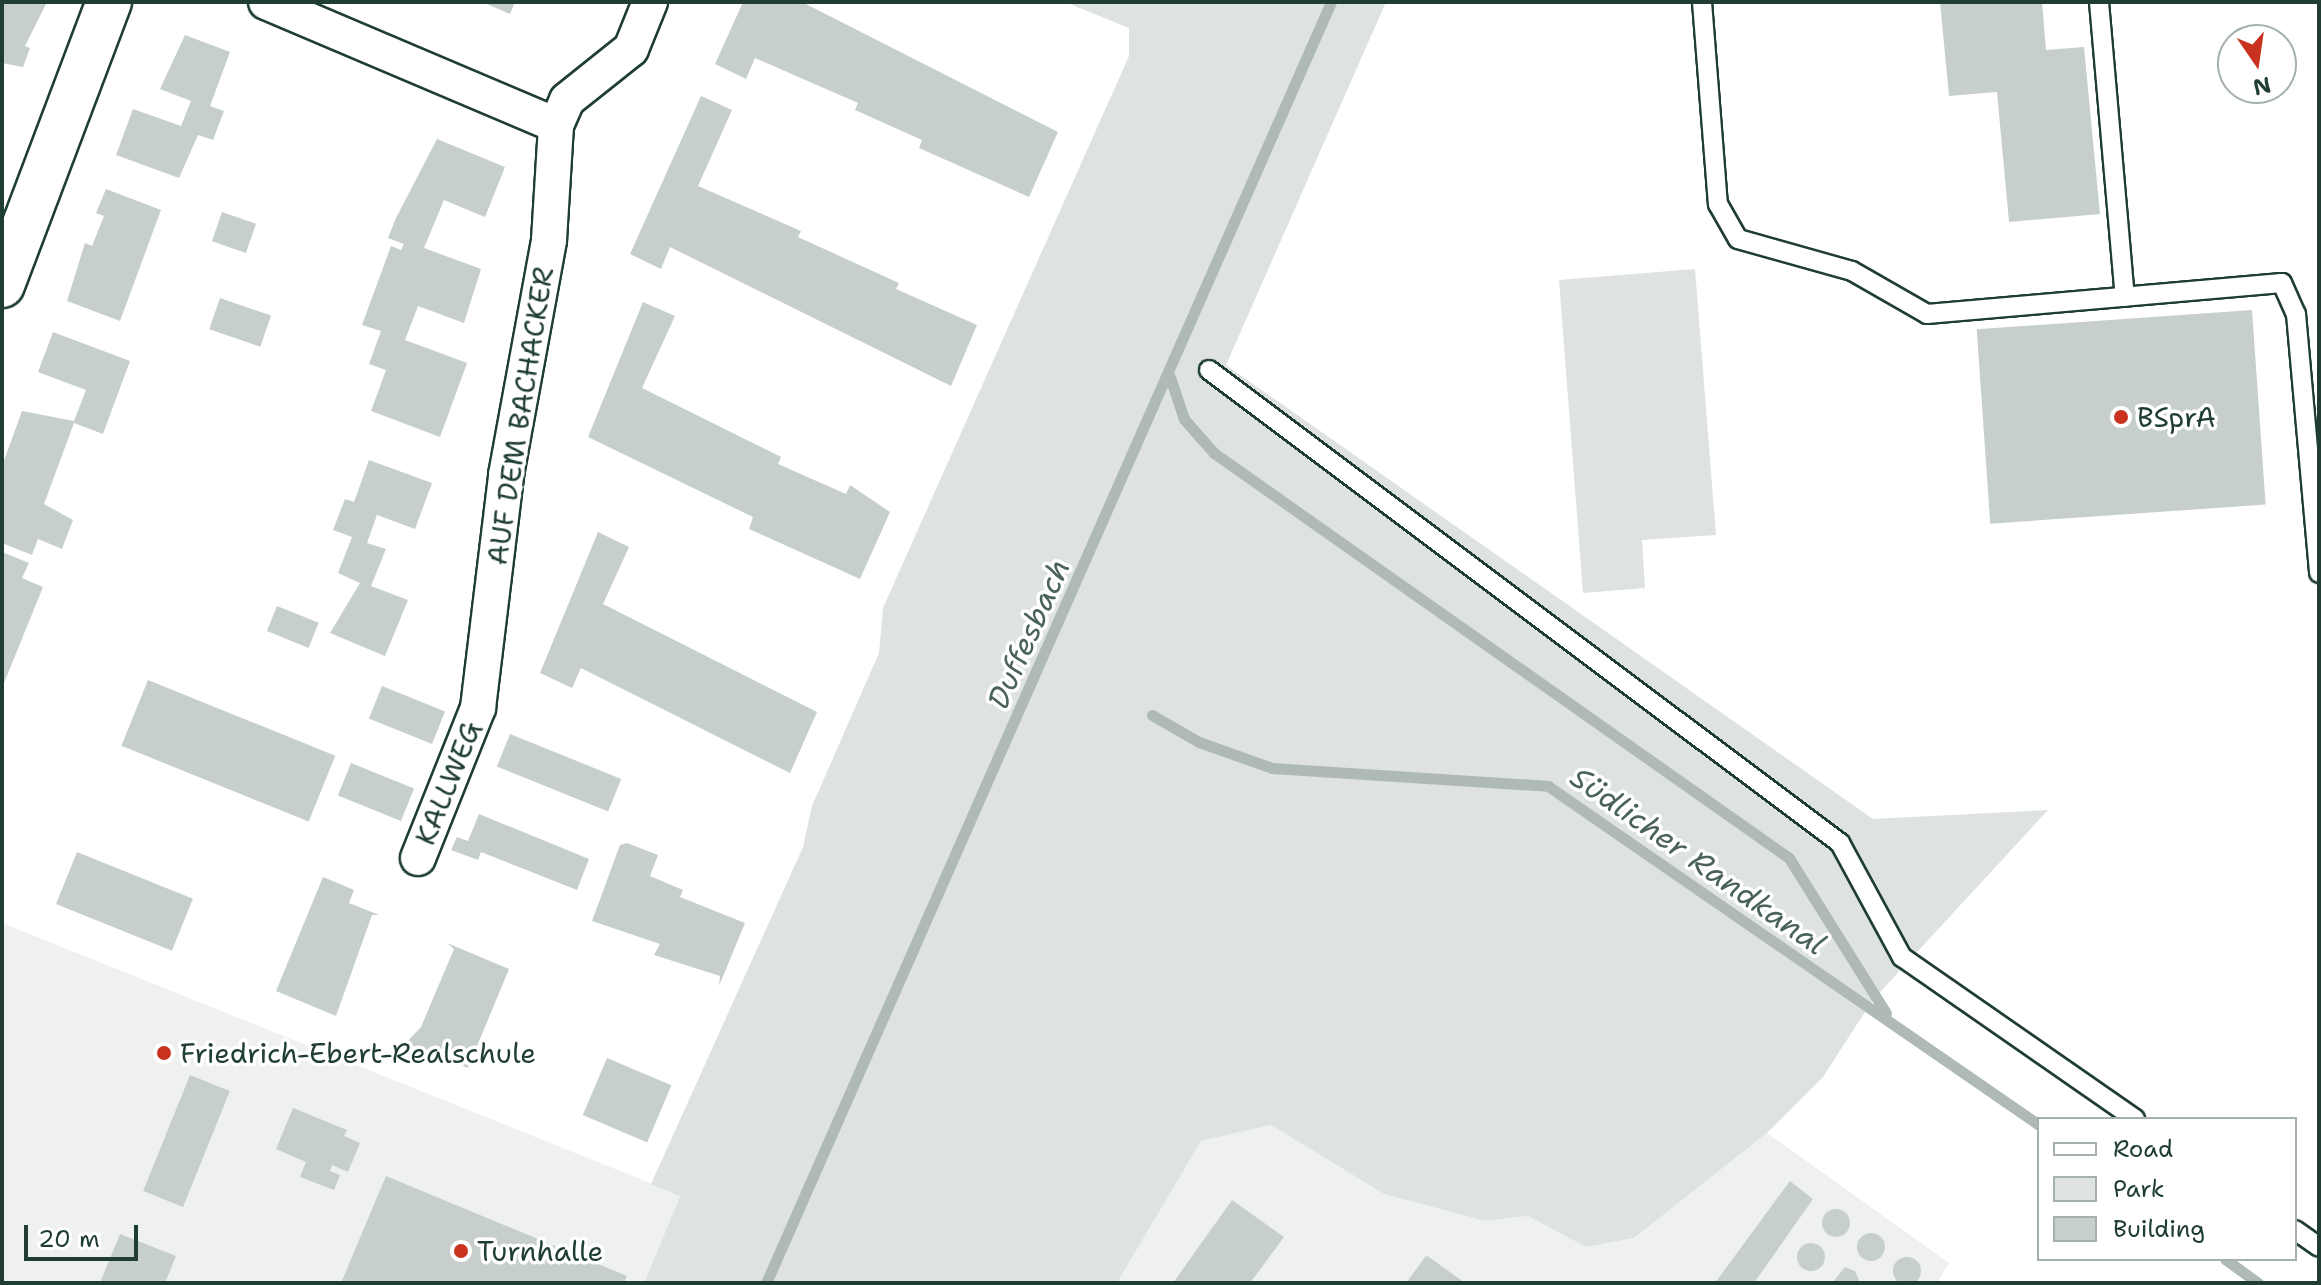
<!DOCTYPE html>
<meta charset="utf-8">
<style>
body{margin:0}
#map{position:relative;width:2321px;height:1285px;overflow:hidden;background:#fff;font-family:"Shantell Sans",sans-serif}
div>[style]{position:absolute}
.built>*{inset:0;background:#eef1f0}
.green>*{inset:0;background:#dee3e2}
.stream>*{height:11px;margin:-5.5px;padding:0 5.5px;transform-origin:5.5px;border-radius:5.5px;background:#afbab7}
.building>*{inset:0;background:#c7cfcc;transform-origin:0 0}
.round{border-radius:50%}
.roads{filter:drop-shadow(2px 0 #1f3d34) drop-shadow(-2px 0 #1f3d34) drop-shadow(0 2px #1f3d34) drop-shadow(0 -2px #1f3d34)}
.lane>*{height:18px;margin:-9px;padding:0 9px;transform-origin:9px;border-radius:9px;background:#fff}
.street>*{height:34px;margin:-17px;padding:0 17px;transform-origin:17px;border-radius:17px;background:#fff}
.secondary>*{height:44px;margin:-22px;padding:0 22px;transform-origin:22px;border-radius:22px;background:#fff}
.dots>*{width:22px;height:22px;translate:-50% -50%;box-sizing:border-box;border:4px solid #fff;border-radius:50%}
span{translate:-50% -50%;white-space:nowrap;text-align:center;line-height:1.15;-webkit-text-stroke:7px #fff;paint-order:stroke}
.street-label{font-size:28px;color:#1f3d34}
.poi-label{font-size:28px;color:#1f3d34}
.left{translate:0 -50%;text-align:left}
.water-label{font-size:30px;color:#4a625b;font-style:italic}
.frame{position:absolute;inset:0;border:4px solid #1f3d34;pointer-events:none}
.legend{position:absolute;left:2037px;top:1117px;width:260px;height:144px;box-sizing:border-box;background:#fff;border:2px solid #a5b1ae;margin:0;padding:10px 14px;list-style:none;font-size:24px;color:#1f3d34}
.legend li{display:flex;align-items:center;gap:16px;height:40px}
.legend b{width:40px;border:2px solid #a5b1ae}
.north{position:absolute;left:2217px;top:24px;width:80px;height:80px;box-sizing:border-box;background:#fff;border:2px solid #a5b1ae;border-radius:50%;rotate:167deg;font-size:22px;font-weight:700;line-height:32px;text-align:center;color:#1f3d34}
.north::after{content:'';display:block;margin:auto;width:28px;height:36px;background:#c8321e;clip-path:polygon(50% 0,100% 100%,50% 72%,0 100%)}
.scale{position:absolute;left:24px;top:1225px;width:114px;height:36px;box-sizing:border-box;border:4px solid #1f3d34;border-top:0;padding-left:10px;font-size:24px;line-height:28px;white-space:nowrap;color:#1f3d34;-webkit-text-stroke:6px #fff;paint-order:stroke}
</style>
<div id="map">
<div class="built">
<i style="clip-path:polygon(2px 923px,680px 1195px,644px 1283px,2px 1283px)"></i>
<i style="clip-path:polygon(1271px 1125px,1384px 1194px,1485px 1221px,1528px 1216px,1586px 1247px,1634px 1238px,1767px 1133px,1949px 1263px,1937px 1283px,1117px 1283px,1201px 1141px)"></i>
</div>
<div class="green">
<i style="clip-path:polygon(1065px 2px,1386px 2px,1226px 365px,1873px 819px,2048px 810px,1872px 1001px,1823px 1077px,1767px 1133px,1634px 1238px,1586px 1247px,1528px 1216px,1485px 1221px,1384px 1194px,1271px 1125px,1201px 1141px,1117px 1283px,644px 1283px,680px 1196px,651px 1184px,803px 847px,812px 806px,879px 653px,883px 608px,1129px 56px,1129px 28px)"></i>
<i style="clip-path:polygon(1695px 269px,1716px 535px,1642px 540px,1645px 588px,1583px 593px,1559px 280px)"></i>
</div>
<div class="stream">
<i style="left:1170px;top:377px;width:44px;rotate:71.6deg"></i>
<i style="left:1184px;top:419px;width:45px;rotate:48.6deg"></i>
<i style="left:1214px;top:453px;width:703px;rotate:35.16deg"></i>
<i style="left:1789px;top:858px;width:183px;rotate:58deg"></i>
<i style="left:1152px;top:715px;width:54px;rotate:29.9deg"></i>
<i style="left:1199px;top:742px;width:77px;rotate:19.6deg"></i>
<i style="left:1272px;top:768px;width:277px;rotate:3.7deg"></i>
<i style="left:1548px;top:786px;width:597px;rotate:34.62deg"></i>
<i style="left:2225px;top:1259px;width:41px;rotate:36deg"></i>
<i style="left:766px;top:1283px;width:1400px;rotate:-66.2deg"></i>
</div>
<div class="building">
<i style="clip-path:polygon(2px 2px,47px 2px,25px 46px,30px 48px,23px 67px,2px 63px)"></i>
<i style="clip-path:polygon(482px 2px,515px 2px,510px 14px)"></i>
<i style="clip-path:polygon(743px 2px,802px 2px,1058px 132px,1029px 197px,919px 148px,922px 140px,855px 110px,858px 103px,755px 58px,746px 79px,715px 64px)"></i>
<i style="clip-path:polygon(1940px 2px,2042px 2px,2046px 50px,2084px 47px,2100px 214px,2009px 222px,1997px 92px,1949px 96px)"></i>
<i style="clip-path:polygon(185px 35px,230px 52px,210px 106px,224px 111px,213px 140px,198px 135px,179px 178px,116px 155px,133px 109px,181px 126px,191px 101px,160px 89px)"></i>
<i style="clip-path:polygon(701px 96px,732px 110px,698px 186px,801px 231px,798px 237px,899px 283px,896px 289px,977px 325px,951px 386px,670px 247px,661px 269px,630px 254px)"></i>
<i style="clip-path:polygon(437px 139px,505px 167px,485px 217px,444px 200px,424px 248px,481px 269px,464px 323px,418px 306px,405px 340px,467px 363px,440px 437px,371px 411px,386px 370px,369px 364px,381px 331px,362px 325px,391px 246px,401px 250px,404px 244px,388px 238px,396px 218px)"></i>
<i style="clip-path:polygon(106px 189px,161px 210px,120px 321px,67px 301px,85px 243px,92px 246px,104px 216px,96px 213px)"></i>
<i style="left:222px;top:212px;width:36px;height:31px;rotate:19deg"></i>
<i style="left:220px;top:298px;width:54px;height:33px;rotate:19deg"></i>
<i style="clip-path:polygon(643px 302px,675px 316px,642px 388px,781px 457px,778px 464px,846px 494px,850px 485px,890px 512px,860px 579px,749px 529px,753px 517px,588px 437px)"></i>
<i style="left:2252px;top:310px;width:195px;height:276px;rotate:86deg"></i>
<i style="clip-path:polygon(53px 332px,130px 361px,103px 434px,74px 423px,44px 504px,73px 520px,62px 549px,38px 539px,32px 555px,2px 543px,2px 466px,22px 411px,74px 421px,86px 390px,38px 372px)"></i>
<i style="clip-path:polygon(369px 460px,432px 483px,415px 529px,377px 515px,367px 543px,386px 549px,371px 586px,408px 600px,385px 656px,330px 633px,360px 583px,338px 573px,352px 537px,333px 530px,345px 499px,354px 502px)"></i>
<i style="clip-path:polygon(598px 532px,629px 547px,603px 604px,817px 712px,790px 773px,581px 668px,572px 688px,540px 673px)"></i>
<i style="clip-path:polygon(2px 552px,29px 563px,22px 578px,43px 587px,2px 688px)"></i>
<i style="left:277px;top:606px;width:45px;height:27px;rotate:22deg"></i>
<i style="left:148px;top:680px;width:202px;height:71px;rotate:22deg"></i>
<i style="left:382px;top:686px;width:68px;height:35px;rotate:22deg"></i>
<i style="left:510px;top:734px;width:120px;height:35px;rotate:22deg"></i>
<i style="left:351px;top:763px;width:68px;height:35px;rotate:22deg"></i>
<i style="clip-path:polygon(479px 814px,589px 859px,577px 890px,481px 852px,478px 860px,451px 850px,457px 837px,468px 841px)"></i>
<i style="clip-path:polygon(627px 843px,658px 855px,650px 876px,683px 890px,680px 897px,745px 923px,719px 986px,720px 976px,654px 955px,660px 944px,592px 921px,620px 845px)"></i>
<i style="left:77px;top:852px;width:125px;height:56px;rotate:22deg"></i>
<i style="clip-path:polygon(323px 877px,354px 890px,349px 903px,379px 915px,372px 915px,336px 1016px,276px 991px)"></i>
<i style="clip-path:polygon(447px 943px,509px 969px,468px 1068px,406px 1043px,421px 1027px,454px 949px)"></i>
<i style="left:607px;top:1058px;width:70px;height:62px;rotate:23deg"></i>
<i style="left:190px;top:1075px;width:43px;height:125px;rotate:22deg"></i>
<i style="clip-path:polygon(293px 1108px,347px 1130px,344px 1136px,360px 1143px,348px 1172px,332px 1165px,330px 1171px,340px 1175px,334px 1190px,300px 1177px,306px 1162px,276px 1149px)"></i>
<i style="clip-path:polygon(386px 1176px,627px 1276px,624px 1283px,341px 1283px)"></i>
<i style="clip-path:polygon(1790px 1181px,1813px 1199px,1754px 1283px,1715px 1283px)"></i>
<i style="clip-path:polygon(1232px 1200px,1284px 1237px,1250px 1283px,1173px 1283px)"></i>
<i class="round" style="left:1822px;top:1209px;width:28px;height:28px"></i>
<i class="round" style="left:1857px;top:1233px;width:28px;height:28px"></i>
<i style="clip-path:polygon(120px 1234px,176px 1256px,165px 1283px,100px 1283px)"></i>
<i class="round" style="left:1797px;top:1243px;width:28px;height:28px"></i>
<i style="clip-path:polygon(1426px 1256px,1429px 1257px,1465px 1283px,1406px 1283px)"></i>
<i class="round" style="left:1893px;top:1257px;width:28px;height:28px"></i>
<i style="clip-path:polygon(1845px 1267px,1855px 1271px,1860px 1283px,1832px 1283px)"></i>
</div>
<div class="roads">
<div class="lane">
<i style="left:1702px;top:2px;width:203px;rotate:85.5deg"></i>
<i style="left:1718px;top:204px;width:40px;rotate:60.3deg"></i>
<i style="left:1738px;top:239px;width:118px;rotate:15.7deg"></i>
<i style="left:1852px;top:271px;width:86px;rotate:29.8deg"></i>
<i style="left:1927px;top:314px;width:356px;rotate:-5deg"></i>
<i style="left:2282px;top:283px;width:34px;rotate:66deg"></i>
<i style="left:2296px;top:314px;width:260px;rotate:84.9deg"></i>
<i style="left:2099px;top:2px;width:296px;rotate:85deg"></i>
<i style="left:1209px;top:370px;width:789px;rotate:36.86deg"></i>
<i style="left:1840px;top:843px;width:130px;rotate:61.5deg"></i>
<i style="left:1902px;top:957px;width:284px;rotate:34.8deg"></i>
<i style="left:2295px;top:1230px;width:29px;rotate:35deg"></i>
</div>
<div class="street">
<i style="left:266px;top:2px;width:315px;rotate:23deg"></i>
<i style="left:418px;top:858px;width:162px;rotate:-68.2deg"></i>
<i style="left:478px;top:708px;width:235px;rotate:-83.1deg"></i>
<i style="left:506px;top:475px;width:239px;rotate:-79.6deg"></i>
<i style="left:549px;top:240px;width:115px;rotate:-86.5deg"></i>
<i style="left:556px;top:125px;width:27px;rotate:-66deg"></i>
<i style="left:567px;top:100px;width:82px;rotate:-38.6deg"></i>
<i style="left:631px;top:49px;width:51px;rotate:-68deg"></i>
</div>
<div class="secondary">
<i style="left:2px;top:285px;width:303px;rotate:-69.3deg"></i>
</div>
</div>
<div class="dots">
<i style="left:2121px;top:417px;background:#c8321e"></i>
<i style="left:164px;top:1053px;background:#c8321e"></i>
<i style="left:461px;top:1251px;background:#c8321e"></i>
</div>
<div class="street-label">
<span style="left:520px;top:416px;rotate:-81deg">AUF DEM BACHACKER</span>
<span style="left:448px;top:783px;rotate:-68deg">KALLWEG</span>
</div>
<div class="poi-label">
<span class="left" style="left:2137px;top:417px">BSprA</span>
<span class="left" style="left:180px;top:1053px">Friedrich-Ebert-Realschule</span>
<span class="left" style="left:477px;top:1251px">Turnhalle</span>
</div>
<div class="water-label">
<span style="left:1029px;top:634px;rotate:-66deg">Duffesbach</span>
<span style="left:1698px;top:861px;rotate:35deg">Südlicher Randkanal</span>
</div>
<div class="frame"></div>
<ul class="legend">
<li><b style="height:10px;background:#fff"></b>Road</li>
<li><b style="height:22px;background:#dee3e2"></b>Park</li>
<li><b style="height:22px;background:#c7cfcc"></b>Building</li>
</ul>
<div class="north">N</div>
<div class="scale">20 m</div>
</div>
